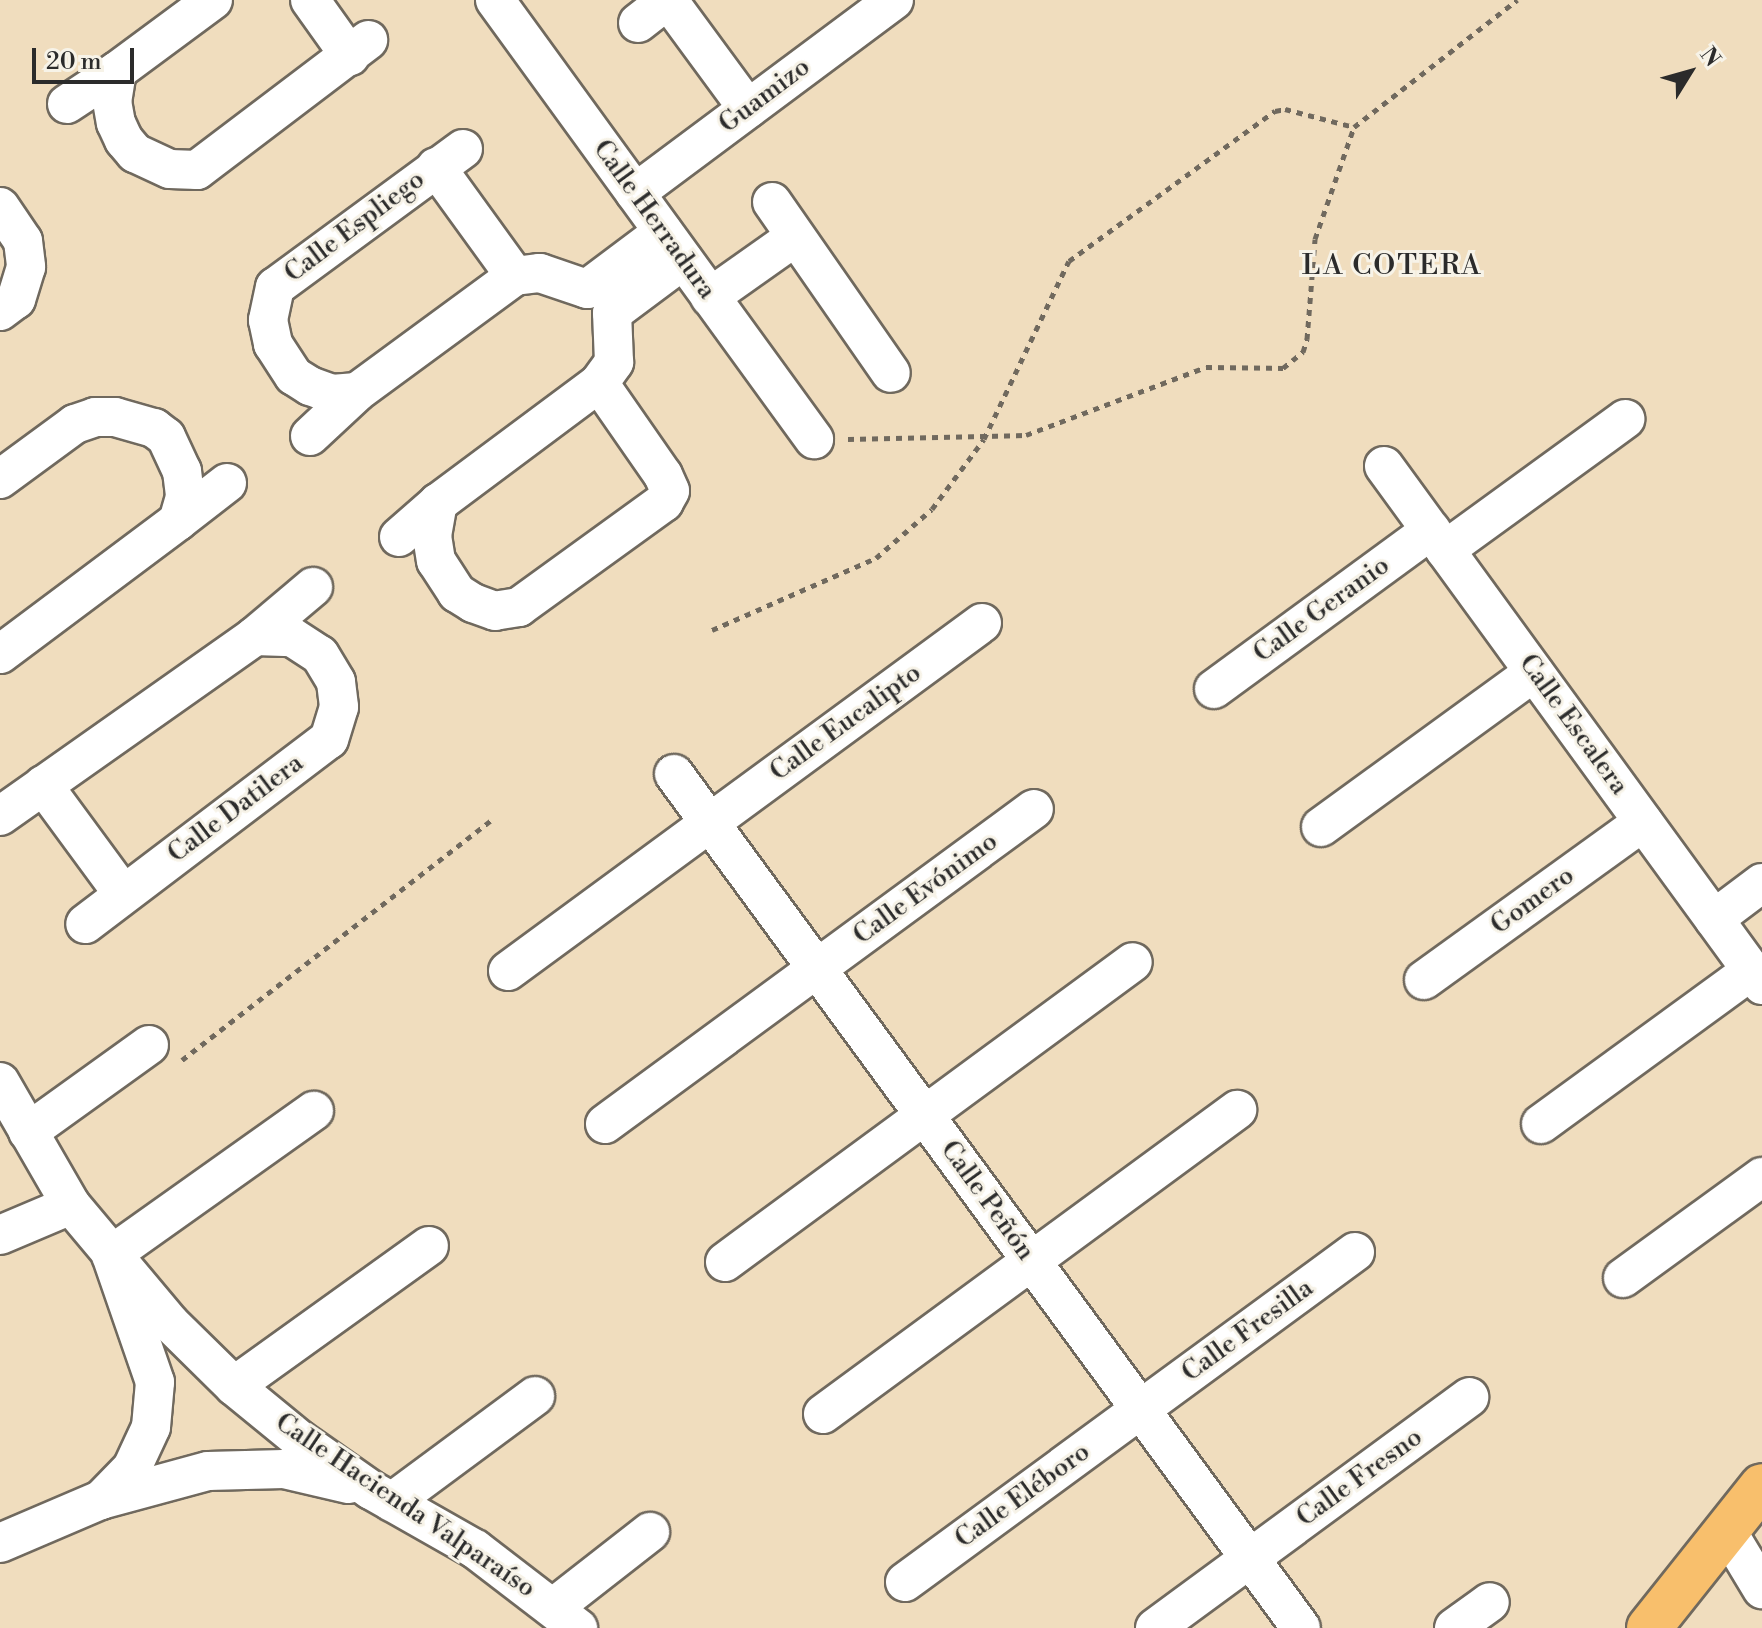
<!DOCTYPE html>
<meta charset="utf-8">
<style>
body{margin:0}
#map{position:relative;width:1762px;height:1628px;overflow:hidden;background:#f0ddbe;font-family:"Libre Bodoni",serif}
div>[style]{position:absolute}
.path>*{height:5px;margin-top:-2.5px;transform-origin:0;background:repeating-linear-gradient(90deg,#70695e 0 6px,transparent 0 12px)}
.roads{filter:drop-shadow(2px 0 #70695e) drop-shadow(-2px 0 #70695e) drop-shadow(0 2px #70695e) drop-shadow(0 -2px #70695e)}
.minor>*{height:38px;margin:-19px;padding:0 19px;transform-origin:19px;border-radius:19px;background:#fff}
.major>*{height:44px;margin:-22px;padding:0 22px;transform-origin:22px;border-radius:22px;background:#f8bf6c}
span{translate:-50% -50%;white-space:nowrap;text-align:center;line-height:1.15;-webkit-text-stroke:6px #f7f3e8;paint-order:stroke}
.street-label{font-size:26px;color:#2b2b2b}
.neighbourhood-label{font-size:28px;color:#2b2b2b;letter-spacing:2px}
.north{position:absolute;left:1650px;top:32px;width:80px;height:80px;-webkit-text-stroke:6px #f7f3e8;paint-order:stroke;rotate:53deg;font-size:22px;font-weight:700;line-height:32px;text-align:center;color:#2b2b2b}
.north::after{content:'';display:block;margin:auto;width:28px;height:36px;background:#2b2b2b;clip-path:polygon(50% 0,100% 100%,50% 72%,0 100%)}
.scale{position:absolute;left:32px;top:48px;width:102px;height:36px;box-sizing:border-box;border:4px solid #2b2b2b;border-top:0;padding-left:10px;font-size:24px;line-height:28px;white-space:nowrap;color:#2b2b2b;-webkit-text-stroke:6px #f7f3e8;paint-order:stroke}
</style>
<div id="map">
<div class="path">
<i style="left:848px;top:439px;width:178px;rotate:-1.3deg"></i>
<i style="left:1026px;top:435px;width:192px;rotate:-20.7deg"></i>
<i style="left:1206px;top:367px;width:77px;rotate:0.7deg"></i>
<i style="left:1283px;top:368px;width:26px;rotate:-39deg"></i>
<i style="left:1303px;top:352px;width:14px;rotate:-73deg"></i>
<i style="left:1307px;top:339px;width:100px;rotate:-85.4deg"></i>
<i style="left:1315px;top:239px;width:119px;rotate:-70.8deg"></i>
<i style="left:712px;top:630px;width:179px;rotate:-23.7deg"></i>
<i style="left:876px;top:558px;width:74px;rotate:-41.2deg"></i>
<i style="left:932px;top:509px;width:87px;rotate:-53.4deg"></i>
<i style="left:984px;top:439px;width:197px;rotate:-64.5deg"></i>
<i style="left:1069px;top:261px;width:255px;rotate:-36.1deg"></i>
<i style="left:1275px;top:111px;width:10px;rotate:-11deg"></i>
<i style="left:1285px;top:109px;width:71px;rotate:14.6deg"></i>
<i style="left:1354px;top:127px;width:207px;rotate:-37.9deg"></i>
<i style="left:182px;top:1060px;width:391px;rotate:-37.8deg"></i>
</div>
<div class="roads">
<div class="minor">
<i style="left:213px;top:0;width:119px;rotate:143.5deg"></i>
<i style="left:117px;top:71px;width:30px;rotate:99deg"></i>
<i style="left:112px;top:101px;width:22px;rotate:80deg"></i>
<i style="left:116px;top:123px;width:19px;rotate:65deg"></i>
<i style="left:124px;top:140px;width:17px;rotate:50deg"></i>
<i style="left:135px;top:153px;width:38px;rotate:25deg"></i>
<i style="left:170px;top:169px;width:27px;rotate:2deg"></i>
<i style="left:197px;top:170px;width:215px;rotate:-37.2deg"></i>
<i style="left:310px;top:0;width:69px;rotate:54.5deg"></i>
<i style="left:495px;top:0;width:543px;rotate:54deg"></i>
<i style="left:668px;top:0;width:135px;rotate:53.7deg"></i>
<i style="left:638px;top:23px;width:37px;rotate:-38deg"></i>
<i style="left:67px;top:104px;width:60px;rotate:-33.4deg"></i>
<i style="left:463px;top:149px;width:233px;rotate:143.7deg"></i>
<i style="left:275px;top:287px;width:34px;rotate:102deg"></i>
<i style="left:268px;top:320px;width:25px;rotate:78deg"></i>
<i style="left:273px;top:344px;width:38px;rotate:57deg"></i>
<i style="left:294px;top:376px;width:19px;rotate:32deg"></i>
<i style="left:310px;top:386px;width:23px;rotate:20deg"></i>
<i style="left:332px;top:394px;width:25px;rotate:-5deg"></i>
<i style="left:357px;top:392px;width:196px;rotate:-36.3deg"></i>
<i style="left:436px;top:167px;width:135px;rotate:54.1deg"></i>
<i style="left:635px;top:193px;width:323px;rotate:-36.7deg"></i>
<i style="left:772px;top:202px;width:208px;rotate:55.2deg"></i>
<i style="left:0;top:207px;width:41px;rotate:55.9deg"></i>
<i style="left:23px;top:241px;width:26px;rotate:83deg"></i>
<i style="left:26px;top:267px;width:34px;rotate:107deg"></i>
<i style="left:16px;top:299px;width:20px;rotate:143deg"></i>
<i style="left:515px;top:276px;width:25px;rotate:-7deg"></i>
<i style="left:540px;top:273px;width:50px;rotate:18.8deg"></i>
<i style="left:587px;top:289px;width:95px;rotate:-36.9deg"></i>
<i style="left:710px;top:297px;width:104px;rotate:-35.2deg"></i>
<i style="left:599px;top:383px;width:112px;rotate:55.2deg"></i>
<i style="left:663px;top:475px;width:17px;rotate:66deg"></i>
<i style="left:670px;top:491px;width:13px;rotate:119deg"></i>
<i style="left:664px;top:502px;width:179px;rotate:144.1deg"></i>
<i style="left:519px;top:607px;width:24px;rotate:171deg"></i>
<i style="left:495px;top:611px;width:23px;rotate:-160deg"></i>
<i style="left:473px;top:603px;width:19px;rotate:-148deg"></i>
<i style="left:457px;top:593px;width:38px;rotate:-123deg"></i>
<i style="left:436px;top:561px;width:25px;rotate:-99deg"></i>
<i style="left:432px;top:536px;width:34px;rotate:-80deg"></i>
<i style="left:438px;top:503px;width:201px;rotate:-36.7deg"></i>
<i style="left:599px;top:383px;width:26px;rotate:-54deg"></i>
<i style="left:614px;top:362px;width:49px;rotate:-92.3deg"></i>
<i style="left:612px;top:313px;width:89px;rotate:-36.7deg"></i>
<i style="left:310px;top:436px;width:64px;rotate:-43.1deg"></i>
<i style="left:1384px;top:466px;width:642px;rotate:53.93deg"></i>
<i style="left:0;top:479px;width:93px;rotate:-36.3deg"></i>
<i style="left:75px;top:424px;width:21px;rotate:-19deg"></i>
<i style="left:95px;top:417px;width:20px"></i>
<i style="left:115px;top:417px;width:41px;rotate:15.8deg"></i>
<i style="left:154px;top:428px;width:15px;rotate:37deg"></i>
<i style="left:166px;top:437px;width:38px;rotate:65deg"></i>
<i style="left:182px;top:471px;width:26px;rotate:83deg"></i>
<i style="left:185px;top:497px;width:25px;rotate:106deg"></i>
<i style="left:178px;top:521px;width:222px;rotate:143.2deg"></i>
<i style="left:178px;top:521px;width:62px;rotate:-37.8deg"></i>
<i style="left:399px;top:537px;width:52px;rotate:-41.1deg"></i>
<i style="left:1445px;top:550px;width:223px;rotate:-36deg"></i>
<i style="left:255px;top:636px;width:76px;rotate:-40.2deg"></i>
<i style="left:1214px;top:689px;width:269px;rotate:-36.2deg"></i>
<i style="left:674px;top:774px;width:1059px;rotate:53.71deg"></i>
<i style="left:43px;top:785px;width:135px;rotate:53.7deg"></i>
<i style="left:0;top:816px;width:312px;rotate:-35.2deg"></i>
<i style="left:255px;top:636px;width:37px;rotate:2deg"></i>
<i style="left:292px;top:637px;width:33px;rotate:33deg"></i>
<i style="left:320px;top:655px;width:31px;rotate:59deg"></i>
<i style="left:336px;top:682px;width:25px;rotate:83deg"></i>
<i style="left:339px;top:707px;width:34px;rotate:107deg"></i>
<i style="left:329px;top:739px;width:306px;rotate:142.8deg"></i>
<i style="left:1321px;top:827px;width:263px;rotate:-36deg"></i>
<i style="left:1714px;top:919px;width:60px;rotate:-36.9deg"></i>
<i style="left:508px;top:971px;width:588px;rotate:-36.29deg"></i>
<i style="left:1424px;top:980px;width:270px;rotate:-35.8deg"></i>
<i style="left:0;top:1082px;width:142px;rotate:60deg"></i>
<i style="left:71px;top:1205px;width:154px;rotate:50deg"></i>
<i style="left:170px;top:1323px;width:90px;rotate:44.5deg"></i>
<i style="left:234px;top:1386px;width:85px;rotate:39.3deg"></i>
<i style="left:300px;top:1440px;width:87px;rotate:35.2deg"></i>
<i style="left:371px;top:1490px;width:120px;rotate:29.6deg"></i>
<i style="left:475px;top:1549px;width:130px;rotate:37.5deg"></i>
<i style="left:605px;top:1124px;width:532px;rotate:-36.29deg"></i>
<i style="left:1541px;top:1124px;width:260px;rotate:-36.1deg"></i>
<i style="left:28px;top:1132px;width:149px;rotate:-35.7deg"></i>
<i style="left:0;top:1235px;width:77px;rotate:-22.9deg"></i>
<i style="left:725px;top:1262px;width:506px;rotate:-36.33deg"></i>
<i style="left:1623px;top:1278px;width:172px;rotate:-36deg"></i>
<i style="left:234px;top:1386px;width:240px;rotate:-35.7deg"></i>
<i style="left:823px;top:1414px;width:514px;rotate:-36.29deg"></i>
<i style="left:101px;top:1500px;width:45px;rotate:-45.9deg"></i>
<i style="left:132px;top:1468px;width:45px;rotate:-65.1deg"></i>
<i style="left:151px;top:1427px;width:45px;rotate:-84.9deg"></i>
<i style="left:155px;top:1382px;width:134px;rotate:-109.1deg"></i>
<i style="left:111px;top:1255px;width:249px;rotate:-35.4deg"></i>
<i style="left:392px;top:1502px;width:178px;rotate:-36.5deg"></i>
<i style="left:1727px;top:1531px;width:68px;rotate:58.9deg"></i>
<i style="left:0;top:1543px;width:110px;rotate:-23.1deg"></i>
<i style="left:101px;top:1500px;width:111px;rotate:-15.2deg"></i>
<i style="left:208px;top:1471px;width:76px;rotate:-1.5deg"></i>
<i style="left:284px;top:1469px;width:66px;rotate:13.2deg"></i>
<i style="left:905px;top:1582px;width:558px;rotate:-36.25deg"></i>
<i style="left:554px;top:1607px;width:122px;rotate:-38deg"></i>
<i style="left:1155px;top:1628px;width:390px;rotate:-36.3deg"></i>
<i style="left:1454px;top:1628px;width:44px;rotate:-35.8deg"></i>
</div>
<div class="major">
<i style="left:1649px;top:1628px;width:181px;rotate:-51.5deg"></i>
</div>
</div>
<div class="street-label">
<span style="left:765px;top:96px;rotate:-37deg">Guamizo</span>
<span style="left:654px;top:220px;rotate:54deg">Calle Herradura</span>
<span style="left:355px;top:227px;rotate:-37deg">Calle Espliego</span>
<span style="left:1322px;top:610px;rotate:-36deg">Calle Geranio</span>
<span style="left:846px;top:723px;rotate:-36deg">Calle Eucalipto</span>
<span style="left:1573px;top:725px;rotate:54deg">Calle Escalera</span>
<span style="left:236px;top:809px;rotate:-37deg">Calle Datilera</span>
<span style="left:926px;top:889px;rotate:-36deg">Calle Evónimo</span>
<span style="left:1533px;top:901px;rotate:-36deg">Gomero</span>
<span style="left:987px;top:1201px;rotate:54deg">Calle Peñón</span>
<span style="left:1248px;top:1331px;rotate:-36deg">Calle Fresilla</span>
<span style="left:1360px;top:1478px;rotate:-36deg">Calle Fresno</span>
<span style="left:1023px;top:1496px;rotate:-36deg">Calle Eléboro</span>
<span style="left:405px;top:1506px;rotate:34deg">Calle Hacienda Valparaíso</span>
</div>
<div class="neighbourhood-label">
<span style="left:1392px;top:266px">LA COTERA</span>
</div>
<div class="north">N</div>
<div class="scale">20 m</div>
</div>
